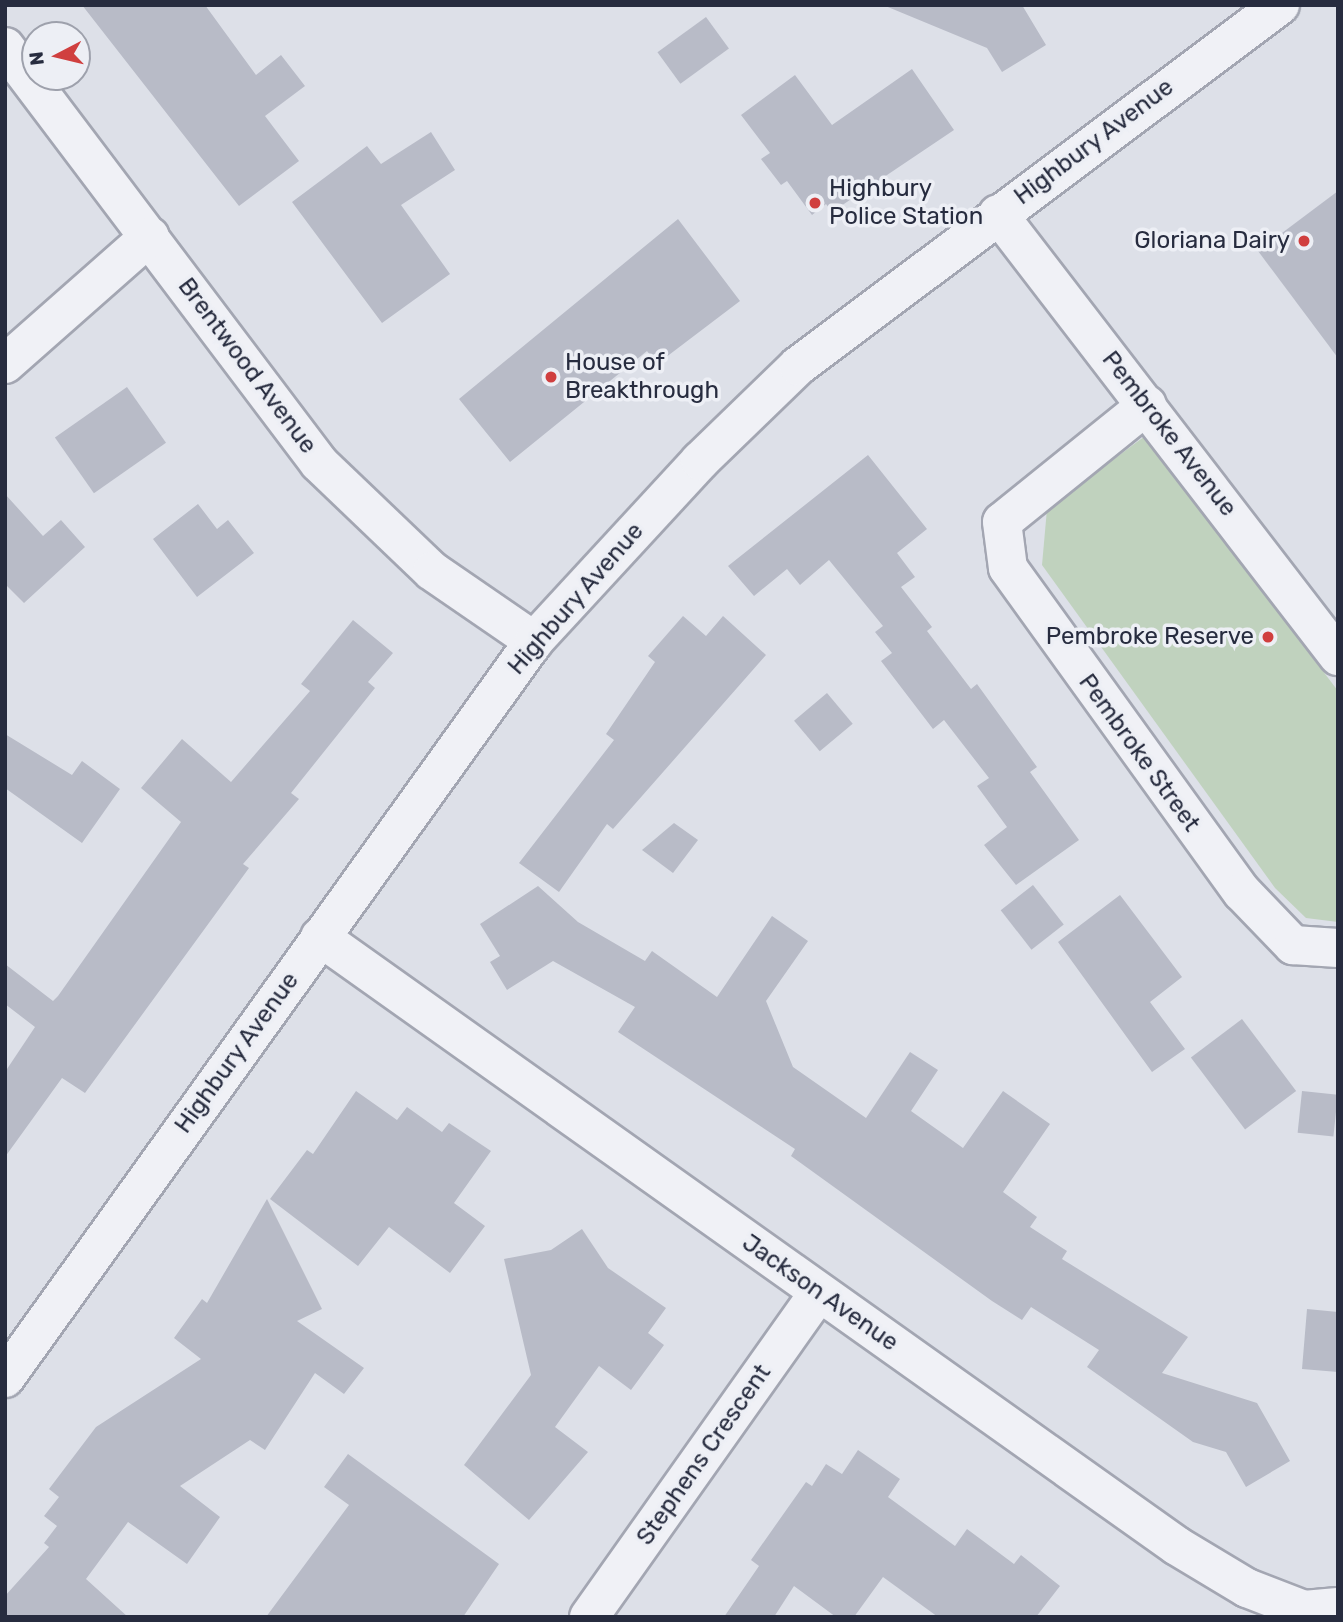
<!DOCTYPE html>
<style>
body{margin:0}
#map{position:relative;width:1343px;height:1622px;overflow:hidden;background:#dde0e8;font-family:Rubik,sans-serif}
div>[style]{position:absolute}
.green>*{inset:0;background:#c0d2be}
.building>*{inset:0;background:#b8bbc7;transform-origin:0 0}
.roads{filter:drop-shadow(2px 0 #a3a6b2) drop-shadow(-2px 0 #a3a6b2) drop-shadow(0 2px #a3a6b2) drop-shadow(0 -2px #a3a6b2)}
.minor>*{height:38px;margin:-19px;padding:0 19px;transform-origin:19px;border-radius:19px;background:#f0f1f6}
.dots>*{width:19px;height:19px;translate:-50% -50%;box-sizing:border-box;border:4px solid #edeff5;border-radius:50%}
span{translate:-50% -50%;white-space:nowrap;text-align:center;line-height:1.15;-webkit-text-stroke:7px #edeff5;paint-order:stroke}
.street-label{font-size:24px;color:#272c3f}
.poi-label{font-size:24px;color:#272c3f}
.left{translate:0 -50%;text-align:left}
.right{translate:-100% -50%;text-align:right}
.frame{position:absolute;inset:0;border:7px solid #272c3f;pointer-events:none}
.north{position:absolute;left:21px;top:21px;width:70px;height:70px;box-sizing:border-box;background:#edeff5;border:2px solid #9ea1ac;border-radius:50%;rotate:263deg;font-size:19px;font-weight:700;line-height:28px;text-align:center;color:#272c3f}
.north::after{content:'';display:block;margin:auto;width:24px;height:32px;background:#d03f3f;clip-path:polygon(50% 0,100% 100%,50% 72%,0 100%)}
</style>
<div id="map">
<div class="green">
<i style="clip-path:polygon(1145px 436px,1338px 691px,1338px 922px,1306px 918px,1275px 888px,1042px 565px,1047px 509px)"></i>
</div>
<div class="building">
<i style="clip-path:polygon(82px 5px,205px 5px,256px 75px,281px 55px,305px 86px,265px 116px,299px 161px,239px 206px)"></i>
<i style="clip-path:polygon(883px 5px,1022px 5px,1046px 45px,1002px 72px,987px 48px)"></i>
<i style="left:706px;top:17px;width:39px;height:60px;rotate:54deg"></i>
<i style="clip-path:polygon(912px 69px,954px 130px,832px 212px,826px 204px,812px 215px,787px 181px,781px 185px,761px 159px,770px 153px,741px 115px,795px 75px,832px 125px)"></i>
<i style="clip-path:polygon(431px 132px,455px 170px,401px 205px,450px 274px,382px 323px,292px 202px,367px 146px,381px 164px)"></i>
<i style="clip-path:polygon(1338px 191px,1338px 358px,1258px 251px)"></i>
<i style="clip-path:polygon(678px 219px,740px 301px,657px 364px,647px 351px,510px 462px,459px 399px)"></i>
<i style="left:127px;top:387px;width:68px;height:88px;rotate:55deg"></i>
<i style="clip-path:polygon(868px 455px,927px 529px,897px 553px,915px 577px,901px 587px,932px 627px,927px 631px,971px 689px,977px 684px,1037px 767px,1030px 772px,1079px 840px,1016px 885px,984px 845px,1007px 827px,977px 786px,989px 778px,944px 720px,933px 729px,881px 661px,892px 653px,875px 632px,883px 626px,829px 560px,800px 585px,787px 569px,754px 596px,728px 566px)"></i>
<i style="clip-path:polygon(5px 494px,43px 536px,61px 520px,85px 547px,24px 603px,5px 584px)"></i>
<i style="clip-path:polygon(198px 504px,217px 529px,228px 520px,254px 553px,197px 597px,153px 539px)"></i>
<i style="clip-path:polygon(683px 616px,706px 636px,723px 616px,766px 655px,613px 829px,607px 824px,559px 892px,519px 863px,614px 740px,606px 734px,655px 662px,648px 656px)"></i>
<i style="clip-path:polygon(353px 620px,393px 653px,368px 682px,375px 688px,291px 793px,299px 799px,243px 864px,249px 868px,85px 1093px,62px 1078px,5px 1157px,5px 1072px,35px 1027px,5px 1004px,5px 964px,53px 1001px,58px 996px,181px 822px,141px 788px,182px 739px,231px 782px,310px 691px,301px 684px)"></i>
<i style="left:827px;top:693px;width:40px;height:43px;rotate:50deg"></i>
<i style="clip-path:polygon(5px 734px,72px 775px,82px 761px,120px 789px,82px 843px,5px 788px)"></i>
<i style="clip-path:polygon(674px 823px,698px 840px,673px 873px,642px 850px)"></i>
<i style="left:1033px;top:885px;width:50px;height:41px;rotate:52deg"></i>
<i style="clip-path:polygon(538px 886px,578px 922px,645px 961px,652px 951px,717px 997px,772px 916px,808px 941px,766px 1001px,793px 1067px,866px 1118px,910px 1052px,938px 1070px,911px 1111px,963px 1148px,1003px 1091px,1050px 1124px,1003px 1192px,1037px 1217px,1030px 1227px,1067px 1251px,1062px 1259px,1188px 1337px,1162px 1373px,1257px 1403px,1290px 1461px,1246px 1487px,1226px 1452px,1193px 1442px,1087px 1367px,1099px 1350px,1031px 1307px,1022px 1320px,992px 1301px,791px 1156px,795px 1149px,618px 1032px,635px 1007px,553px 961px,507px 990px,490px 962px,500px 956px,480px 924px)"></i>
<i style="clip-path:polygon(1120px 895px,1182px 977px,1150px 1002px,1185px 1049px,1152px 1072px,1058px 942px)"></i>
<i style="left:1242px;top:1019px;width:90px;height:64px;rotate:53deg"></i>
<i style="clip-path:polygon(356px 1091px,397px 1120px,407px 1107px,442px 1132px,449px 1123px,491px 1151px,454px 1203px,485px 1226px,450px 1273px,389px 1227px,358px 1266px,270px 1199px,307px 1150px,313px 1154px)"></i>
<i style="left:1302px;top:1091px;width:36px;height:42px;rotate:6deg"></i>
<i style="clip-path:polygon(267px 1199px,322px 1309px,297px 1321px,364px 1368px,344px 1394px,315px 1373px,265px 1450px,250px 1440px,180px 1486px,220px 1517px,187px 1564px,128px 1522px,86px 1579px,128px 1617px,5px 1617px,5px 1596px,49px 1547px,44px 1543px,57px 1526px,44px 1516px,59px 1497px,49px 1489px,96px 1427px,201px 1359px,174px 1338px,202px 1299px,207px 1303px)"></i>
<i style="clip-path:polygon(582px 1229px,608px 1268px,666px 1308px,648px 1333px,664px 1345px,631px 1390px,599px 1366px,555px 1427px,588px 1452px,529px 1520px,464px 1465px,531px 1375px,504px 1259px,551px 1250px)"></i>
<i style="clip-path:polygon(1307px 1309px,1338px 1312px,1338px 1372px,1302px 1369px)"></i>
<i style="clip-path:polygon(858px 1450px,900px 1479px,888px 1497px,955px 1546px,967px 1529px,1014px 1564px,1021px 1555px,1060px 1586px,1036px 1617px,938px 1617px,883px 1577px,854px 1617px,836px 1617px,794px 1586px,774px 1617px,724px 1617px,759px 1566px,751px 1560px,806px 1482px,812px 1486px,826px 1464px,842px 1474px)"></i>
<i style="clip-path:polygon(348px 1454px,499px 1564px,463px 1617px,266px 1617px,349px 1505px,324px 1487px)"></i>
</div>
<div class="roads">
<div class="minor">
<i style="left:5px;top:47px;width:521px;rotate:52.95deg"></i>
<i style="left:319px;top:463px;width:156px;rotate:43.7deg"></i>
<i style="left:432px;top:571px;width:124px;rotate:34.5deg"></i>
<i style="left:998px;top:214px;width:558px;rotate:52.43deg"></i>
<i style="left:5px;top:364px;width:193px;rotate:-41.4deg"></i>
<i style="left:1147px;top:405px;width:186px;rotate:141.1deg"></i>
<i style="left:1002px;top:522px;width:46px;rotate:82.6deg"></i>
<i style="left:1008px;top:568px;width:400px;rotate:54.2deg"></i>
<i style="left:1242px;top:892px;width:74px;rotate:46.1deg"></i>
<i style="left:1293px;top:945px;width:45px;rotate:3.8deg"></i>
<i style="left:320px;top:937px;width:1051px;rotate:35.4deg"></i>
<i style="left:1177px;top:1546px;width:82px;rotate:31deg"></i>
<i style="left:1247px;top:1588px;width:61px;rotate:21.1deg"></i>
<i style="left:1304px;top:1610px;width:34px;rotate:-5deg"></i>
<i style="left:5px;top:1378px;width:907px;rotate:-54.33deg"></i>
<i style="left:534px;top:641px;width:245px;rotate:-47.3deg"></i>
<i style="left:700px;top:461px;width:136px;rotate:-44.1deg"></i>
<i style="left:798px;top:366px;width:602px;rotate:-36.83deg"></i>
<i style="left:589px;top:1617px;width:398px;rotate:-54.7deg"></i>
</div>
</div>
<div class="dots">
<i style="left:815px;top:203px;background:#d03f3f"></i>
<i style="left:1304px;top:241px;background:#d03f3f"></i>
<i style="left:551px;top:377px;background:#d03f3f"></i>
<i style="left:1268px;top:637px;background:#d03f3f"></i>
</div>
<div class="street-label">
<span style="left:1094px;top:142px;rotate:-37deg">Highbury Avenue</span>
<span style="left:247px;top:366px;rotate:53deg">Brentwood Avenue</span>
<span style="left:1169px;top:434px;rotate:52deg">Pembroke Avenue</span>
<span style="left:576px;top:599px;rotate:-49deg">Highbury Avenue</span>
<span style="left:1139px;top:753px;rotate:54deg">Pembroke Street</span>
<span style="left:237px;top:1053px;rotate:-54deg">Highbury Avenue</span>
<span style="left:820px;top:1293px;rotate:35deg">Jackson Avenue</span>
<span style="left:704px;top:1455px;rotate:-55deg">Stephens Crescent</span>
</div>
<div class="poi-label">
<span class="left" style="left:829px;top:203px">Highbury<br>Police Station</span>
<span class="right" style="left:1290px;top:241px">Gloriana Dairy</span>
<span class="left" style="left:565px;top:377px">House of<br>Breakthrough</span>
<span class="right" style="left:1254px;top:637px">Pembroke Reserve</span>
</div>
<div class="frame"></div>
<div class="north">N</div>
</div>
